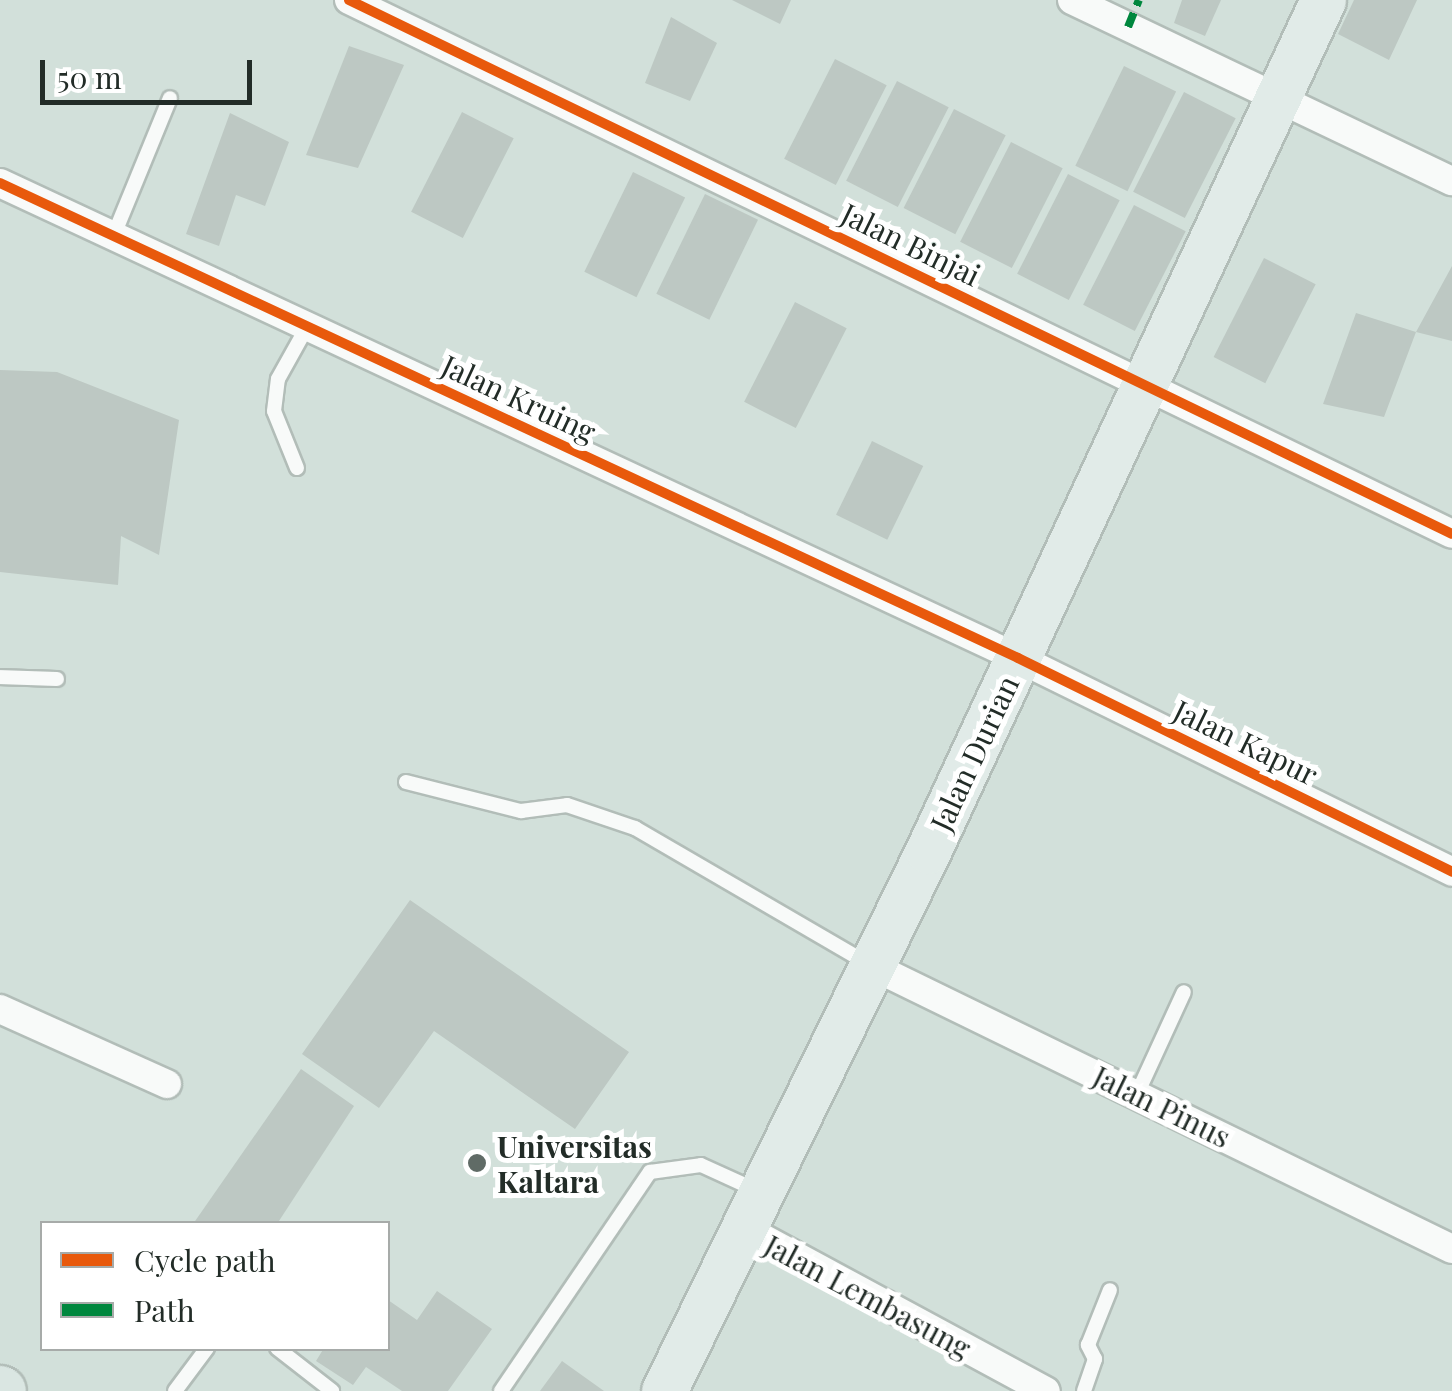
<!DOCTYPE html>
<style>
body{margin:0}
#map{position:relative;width:1452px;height:1391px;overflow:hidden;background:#d2e0da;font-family:"Playfair Display",serif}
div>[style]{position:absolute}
.building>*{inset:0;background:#bdc8c3;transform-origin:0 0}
.roads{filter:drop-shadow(2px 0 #b2bdb8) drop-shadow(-2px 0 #b2bdb8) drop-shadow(0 2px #b2bdb8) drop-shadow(0 -2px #b2bdb8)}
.service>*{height:14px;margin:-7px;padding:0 7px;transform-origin:7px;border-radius:7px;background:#f8faf9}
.minor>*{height:28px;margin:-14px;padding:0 14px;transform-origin:14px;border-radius:14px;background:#f8faf9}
.primary>*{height:45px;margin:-22.5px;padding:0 22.5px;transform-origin:22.5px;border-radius:22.5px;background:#e1ebe8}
.trunk>*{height:48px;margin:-24px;padding:0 24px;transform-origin:24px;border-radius:24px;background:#dae6e2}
.quiet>*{height:8px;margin-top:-4px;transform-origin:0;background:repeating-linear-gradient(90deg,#00873e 0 15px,transparent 0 23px)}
.cycleway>*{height:10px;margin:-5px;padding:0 5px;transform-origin:5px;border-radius:5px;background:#e8590c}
.dots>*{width:28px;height:28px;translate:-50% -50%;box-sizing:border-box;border:5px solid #fff;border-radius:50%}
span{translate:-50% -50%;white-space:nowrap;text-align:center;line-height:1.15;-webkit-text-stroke:10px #fff;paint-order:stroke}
.street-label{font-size:30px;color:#222c27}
.poi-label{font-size:30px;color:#222c27;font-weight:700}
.left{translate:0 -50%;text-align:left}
.legend{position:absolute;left:40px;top:1221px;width:350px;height:130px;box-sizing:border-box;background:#fff;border:2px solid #a7aba9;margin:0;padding:12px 18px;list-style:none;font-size:30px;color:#222c27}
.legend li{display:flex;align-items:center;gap:20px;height:50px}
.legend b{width:50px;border:2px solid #a7aba9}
.scale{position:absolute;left:40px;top:60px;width:212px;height:45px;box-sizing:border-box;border:5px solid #222c27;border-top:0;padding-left:12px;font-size:30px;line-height:35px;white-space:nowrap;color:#222c27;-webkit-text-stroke:8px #fff;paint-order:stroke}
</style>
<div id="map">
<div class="building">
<i style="clip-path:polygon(732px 0,791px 0,780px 24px)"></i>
<i style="clip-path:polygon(1182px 0,1221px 0,1205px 36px,1174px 23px)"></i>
<i style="clip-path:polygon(1354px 0,1417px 0,1389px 60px,1338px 34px)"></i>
<i style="clip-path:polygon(671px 17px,717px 43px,690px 101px,645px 83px)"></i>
<i style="clip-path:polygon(349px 46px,404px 65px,358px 168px,306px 155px)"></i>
<i style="left:835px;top:59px;width:58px;height:112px;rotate:27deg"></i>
<i style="left:1124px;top:66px;width:58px;height:111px;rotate:26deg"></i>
<i style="left:897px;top:81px;width:58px;height:112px;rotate:27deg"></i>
<i style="left:1184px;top:92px;width:58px;height:112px;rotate:27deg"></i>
<i style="left:954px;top:109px;width:58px;height:111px;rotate:27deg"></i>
<i style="left:462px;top:112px;width:58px;height:112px;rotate:27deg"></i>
<i style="clip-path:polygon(230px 113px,289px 142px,265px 206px,236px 195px,219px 246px,186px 234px)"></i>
<i style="left:1011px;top:142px;width:58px;height:112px;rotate:27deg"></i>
<i style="left:633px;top:172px;width:58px;height:111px;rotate:26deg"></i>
<i style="left:1068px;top:174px;width:58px;height:112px;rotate:27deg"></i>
<i style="left:705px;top:194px;width:59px;height:111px;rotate:26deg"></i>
<i style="left:1134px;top:205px;width:58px;height:112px;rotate:27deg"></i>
<i style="left:1264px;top:258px;width:58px;height:111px;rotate:27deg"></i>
<i style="clip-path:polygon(1452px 266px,1452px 341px,1416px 332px,1384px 417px,1323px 404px,1356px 313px,1416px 332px)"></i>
<i style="left:795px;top:302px;width:58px;height:112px;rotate:27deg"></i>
<i style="clip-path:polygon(0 370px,57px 372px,179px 420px,159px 555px,121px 536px,118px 585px,0 572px)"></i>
<i style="left:872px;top:441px;width:57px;height:82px;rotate:26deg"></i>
<i style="clip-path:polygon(410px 900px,629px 1052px,575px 1129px,434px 1031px,379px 1108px,302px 1054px)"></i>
<i style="clip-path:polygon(301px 1069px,354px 1106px,277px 1224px,193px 1224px)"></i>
<i style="clip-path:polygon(437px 1291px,492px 1329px,448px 1391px,402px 1391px,366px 1367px,353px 1385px,316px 1361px,324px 1348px,388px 1348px,388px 1300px,417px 1320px)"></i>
<i style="clip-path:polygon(562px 1361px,604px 1391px,540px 1391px)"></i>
</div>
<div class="roads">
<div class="service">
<i style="left:113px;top:237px;width:150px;rotate:-67.7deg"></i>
<i style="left:297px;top:468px;width:61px;rotate:-112deg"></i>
<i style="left:274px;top:411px;width:32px;rotate:-83deg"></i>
<i style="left:278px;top:379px;width:60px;rotate:-60.9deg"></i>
<i style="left:0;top:677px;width:57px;rotate:2deg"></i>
<i style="left:406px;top:782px;width:119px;rotate:14.2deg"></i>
<i style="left:521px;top:811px;width:46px;rotate:-7.4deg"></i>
<i style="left:567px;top:805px;width:72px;rotate:18.7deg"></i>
<i style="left:635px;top:828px;width:268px;rotate:30.2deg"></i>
<i style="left:1137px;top:1094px;width:112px;rotate:-65.3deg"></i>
<i style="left:277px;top:1348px;width:70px;rotate:38deg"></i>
<i style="left:175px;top:1391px;width:54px;rotate:-53.3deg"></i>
<i style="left:501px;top:1391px;width:265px;rotate:-55.8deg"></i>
<i style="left:650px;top:1172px;width:51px;rotate:-7.8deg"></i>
<i style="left:701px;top:1165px;width:60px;rotate:24.4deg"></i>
<i style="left:1084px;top:1391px;width:34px;rotate:-71deg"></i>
<i style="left:1095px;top:1359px;width:16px;rotate:-117deg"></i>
<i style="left:1088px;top:1345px;width:59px;rotate:-68.2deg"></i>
</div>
<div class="minor">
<i style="left:349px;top:0;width:1225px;rotate:25.83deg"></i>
<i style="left:1072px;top:0;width:421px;rotate:25.5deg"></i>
<i style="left:0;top:183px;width:1123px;rotate:25.01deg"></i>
<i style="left:1018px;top:658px;width:484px;rotate:26.2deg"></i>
<i style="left:872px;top:966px;width:645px;rotate:26.01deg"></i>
<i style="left:0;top:1009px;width:183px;rotate:24.2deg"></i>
<i style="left:744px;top:1228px;width:343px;rotate:28.4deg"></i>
</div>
<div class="primary">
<i style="left:664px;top:1391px;width:601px;rotate:-63.95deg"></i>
<i style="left:928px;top:851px;width:938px;rotate:-65.1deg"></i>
</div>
<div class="trunk">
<i style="left:0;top:1390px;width:2px;rotate:27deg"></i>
</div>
</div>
<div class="quiet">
<i style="left:1128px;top:27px;width:29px;rotate:-68deg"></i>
</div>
<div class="cycleway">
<i style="left:349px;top:0;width:1225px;rotate:25.83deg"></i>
<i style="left:0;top:183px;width:1123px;rotate:25.01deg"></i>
<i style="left:1018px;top:658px;width:484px;rotate:26.2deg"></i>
</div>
<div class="dots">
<i style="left:477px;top:1163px;background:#606b66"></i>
</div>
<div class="street-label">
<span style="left:911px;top:244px;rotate:26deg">Jalan Binjai</span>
<span style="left:519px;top:398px;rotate:25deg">Jalan Kruing</span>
<span style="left:1246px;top:742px;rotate:26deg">Jalan Kapur</span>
<span style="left:974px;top:753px;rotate:-65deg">Jalan Durian</span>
<span style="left:1162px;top:1106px;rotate:26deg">Jalan Pinus</span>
<span style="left:868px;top:1296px;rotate:28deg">Jalan Lembasung</span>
</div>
<div class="poi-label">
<span class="left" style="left:497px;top:1163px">Universitas<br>Kaltara</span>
</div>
<ul class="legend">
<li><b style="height:12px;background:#e8590c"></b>Cycle path</li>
<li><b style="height:12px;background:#00873e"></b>Path</li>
</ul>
<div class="scale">50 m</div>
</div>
